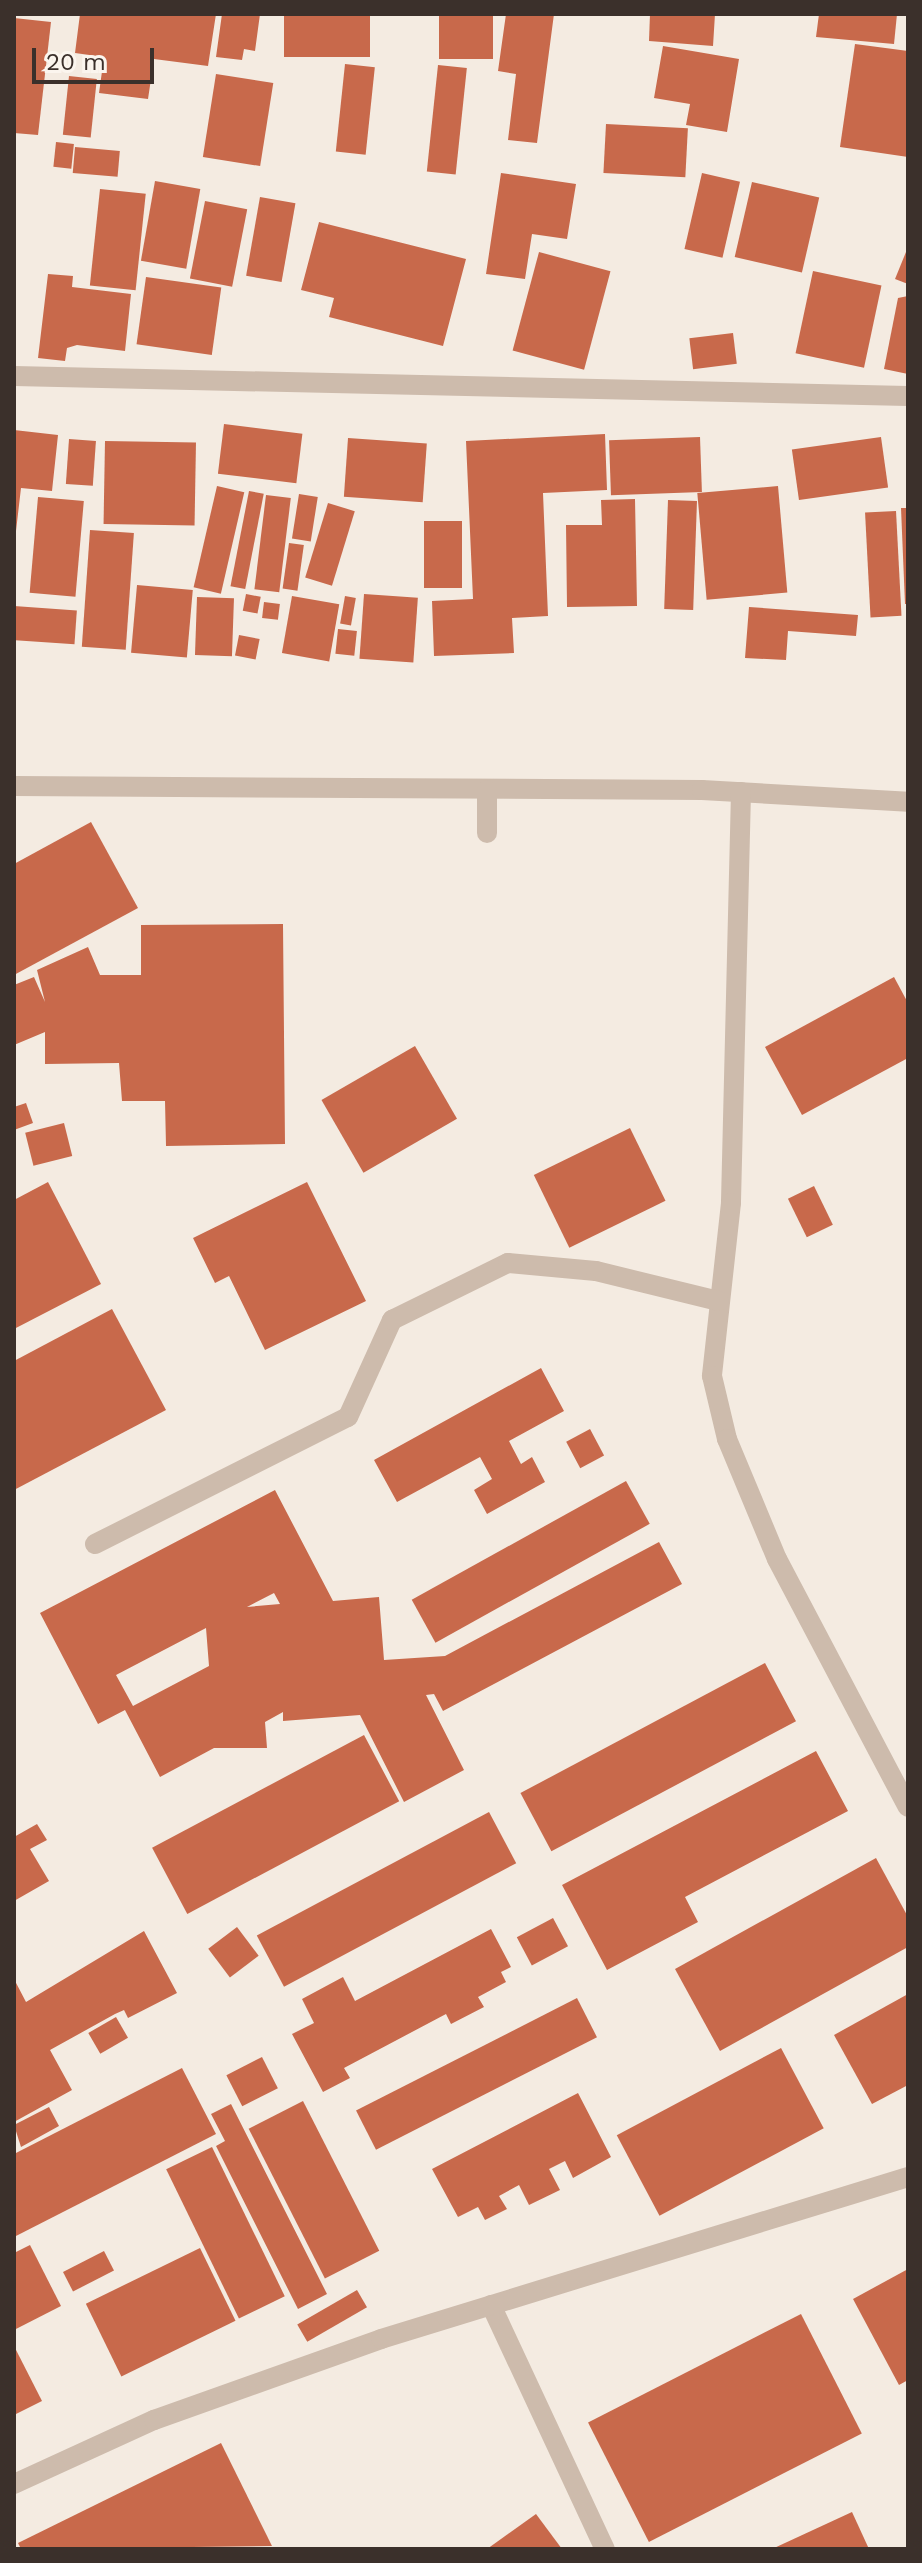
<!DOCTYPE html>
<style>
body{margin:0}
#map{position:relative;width:922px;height:2563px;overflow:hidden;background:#f4ebe1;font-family:"Work Sans",sans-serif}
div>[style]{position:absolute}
.building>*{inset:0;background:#c8694b;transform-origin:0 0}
.minor>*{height:20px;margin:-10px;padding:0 10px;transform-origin:10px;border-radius:10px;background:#cdbbac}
span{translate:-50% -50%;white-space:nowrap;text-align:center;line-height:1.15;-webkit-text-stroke:8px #fbf5ee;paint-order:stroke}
.frame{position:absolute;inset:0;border:16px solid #3b302b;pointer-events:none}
.scale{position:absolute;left:32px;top:48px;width:122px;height:36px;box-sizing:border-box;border:4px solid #3b302b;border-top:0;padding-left:10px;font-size:24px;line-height:28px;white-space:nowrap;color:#3b302b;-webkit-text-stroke:6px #fbf5ee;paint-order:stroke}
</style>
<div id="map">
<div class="building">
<i style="clip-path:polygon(80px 14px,216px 14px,208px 66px,154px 59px,148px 99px,99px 93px,104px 57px,75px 53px)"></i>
<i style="clip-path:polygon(222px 14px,260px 14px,255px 51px,244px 49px,242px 60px,216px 57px)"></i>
<i style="left:284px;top:14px;width:86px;height:43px"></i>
<i style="left:439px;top:14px;width:54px;height:45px"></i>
<i style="clip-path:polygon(506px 14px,554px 14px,537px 143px,508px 140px,516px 74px,498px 71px)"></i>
<i style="clip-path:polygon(650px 14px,715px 14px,713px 46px,649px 41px)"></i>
<i style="clip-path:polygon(819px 14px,897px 14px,894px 44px,816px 37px)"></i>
<i style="clip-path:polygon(14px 18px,51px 22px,38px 135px,14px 133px)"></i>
<i style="clip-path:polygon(855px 44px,908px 51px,908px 157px,840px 147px)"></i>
<i style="clip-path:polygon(663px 46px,739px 59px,727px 132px,686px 125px,690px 104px,654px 98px)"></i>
<i style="left:345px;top:64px;width:30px;height:88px;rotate:6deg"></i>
<i style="left:438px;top:65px;width:29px;height:107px;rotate:6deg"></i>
<i style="left:216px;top:74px;width:58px;height:84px;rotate:9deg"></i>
<i style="left:69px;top:76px;width:28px;height:59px;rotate:6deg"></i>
<i style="left:606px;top:124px;width:82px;height:49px;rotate:3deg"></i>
<i style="left:56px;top:142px;width:18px;height:25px;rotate:6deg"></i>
<i style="left:75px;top:147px;width:45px;height:26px;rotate:5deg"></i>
<i style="clip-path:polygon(501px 173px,576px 184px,567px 239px,532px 234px,525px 279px,486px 274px)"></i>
<i style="left:702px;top:173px;width:39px;height:78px;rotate:13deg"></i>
<i style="left:155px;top:181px;width:46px;height:81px;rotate:10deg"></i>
<i style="left:752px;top:182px;width:69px;height:77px;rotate:13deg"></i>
<i style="left:100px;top:189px;width:46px;height:97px;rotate:6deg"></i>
<i style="left:260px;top:197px;width:36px;height:80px;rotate:10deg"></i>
<i style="left:205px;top:201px;width:43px;height:79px;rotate:11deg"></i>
<i style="clip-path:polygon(319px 222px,466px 259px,443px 346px,329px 317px,334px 298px,301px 290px)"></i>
<i style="clip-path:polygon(908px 247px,908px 284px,895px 279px)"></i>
<i style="left:539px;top:252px;width:74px;height:102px;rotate:15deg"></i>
<i style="left:813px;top:271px;width:70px;height:84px;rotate:12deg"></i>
<i style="clip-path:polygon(48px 274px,73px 276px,72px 287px,131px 294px,125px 351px,77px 345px,67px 348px,65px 361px,38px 358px)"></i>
<i style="left:146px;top:277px;width:76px;height:68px;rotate:8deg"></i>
<i style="clip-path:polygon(908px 296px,908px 374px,884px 369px,898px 298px)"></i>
<i style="left:733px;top:333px;width:31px;height:44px;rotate:83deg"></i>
<i style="left:224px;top:424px;width:79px;height:50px;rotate:7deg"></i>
<i style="clip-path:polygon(14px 430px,58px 435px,52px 491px,21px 488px,16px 531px)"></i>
<i style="clip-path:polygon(605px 434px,607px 490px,543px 493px,548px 616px,512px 618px,514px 653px,434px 656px,432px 601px,473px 599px,466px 441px)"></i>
<i style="left:700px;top:437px;width:55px;height:91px;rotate:88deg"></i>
<i style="left:881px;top:437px;width:51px;height:90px;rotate:82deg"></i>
<i style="left:348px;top:438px;width:79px;height:59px;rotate:4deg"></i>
<i style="left:69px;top:439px;width:27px;height:45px;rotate:4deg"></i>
<i style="left:105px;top:441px;width:91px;height:83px;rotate:1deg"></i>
<i style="left:217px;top:486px;width:28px;height:104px;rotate:13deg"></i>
<i style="left:778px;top:486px;width:107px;height:81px;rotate:85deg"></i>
<i style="left:249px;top:491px;width:15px;height:97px;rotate:11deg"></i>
<i style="left:299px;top:494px;width:19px;height:45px;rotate:9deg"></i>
<i style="left:266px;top:495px;width:25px;height:95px;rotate:7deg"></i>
<i style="left:38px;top:497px;width:46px;height:96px;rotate:5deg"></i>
<i style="clip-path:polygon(635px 499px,637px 606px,567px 607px,566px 525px,602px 525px,601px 500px)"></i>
<i style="left:668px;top:500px;width:29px;height:109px;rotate:2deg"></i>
<i style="left:328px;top:503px;width:28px;height:78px;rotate:17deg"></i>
<i style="clip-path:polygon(901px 508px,908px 508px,908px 604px,905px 604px)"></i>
<i style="left:896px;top:511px;width:105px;height:31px;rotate:87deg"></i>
<i style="left:424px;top:521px;width:38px;height:67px"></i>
<i style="left:90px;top:530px;width:44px;height:117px;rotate:4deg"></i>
<i style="left:289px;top:543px;width:15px;height:46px;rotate:8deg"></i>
<i style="left:137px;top:585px;width:56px;height:68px;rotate:5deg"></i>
<i style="left:246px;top:594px;width:15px;height:17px;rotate:11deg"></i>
<i style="left:364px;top:594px;width:54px;height:65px;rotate:4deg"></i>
<i style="left:292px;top:596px;width:48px;height:58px;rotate:10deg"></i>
<i style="left:345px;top:596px;width:11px;height:28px;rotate:10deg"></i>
<i style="left:197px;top:597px;width:37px;height:58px;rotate:2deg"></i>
<i style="left:264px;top:602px;width:16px;height:16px;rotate:7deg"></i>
<i style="left:14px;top:606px;width:63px;height:34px;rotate:4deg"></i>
<i style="clip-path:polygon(749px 607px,858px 615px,856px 636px,788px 631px,786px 660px,745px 658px)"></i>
<i style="left:338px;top:629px;width:19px;height:25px;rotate:6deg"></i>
<i style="left:239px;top:635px;width:21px;height:21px;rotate:11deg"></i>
<i style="clip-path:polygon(91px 822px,138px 908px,14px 975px,14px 864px)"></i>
<i style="clip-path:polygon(283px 924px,285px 1144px,166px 1146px,165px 1101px,122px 1101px,119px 1063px,45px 1064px,45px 1032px,14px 1045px,14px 985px,34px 977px,45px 1002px,37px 970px,88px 947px,100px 975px,141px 975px,141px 925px)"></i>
<i style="clip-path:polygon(894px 977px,908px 1003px,908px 1058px,802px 1115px,765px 1047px)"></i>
<i style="left:415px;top:1046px;width:84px;height:108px;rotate:60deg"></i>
<i style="clip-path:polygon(26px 1103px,33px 1123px,14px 1130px,14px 1107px)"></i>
<i style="left:64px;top:1123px;width:34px;height:40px;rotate:76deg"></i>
<i style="left:630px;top:1128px;width:81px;height:107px;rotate:64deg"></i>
<i style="clip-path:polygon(48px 1182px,101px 1284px,14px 1329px,14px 1200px)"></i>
<i style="clip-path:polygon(307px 1182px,366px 1301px,265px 1350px,229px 1276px,215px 1283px,193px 1238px)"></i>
<i style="left:814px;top:1186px;width:43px;height:29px;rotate:64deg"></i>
<i style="clip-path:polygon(112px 1309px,166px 1410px,14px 1490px,14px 1361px)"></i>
<i style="clip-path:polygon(541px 1368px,564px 1411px,509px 1441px,521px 1464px,532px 1457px,545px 1482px,487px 1514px,474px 1490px,492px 1479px,480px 1457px,397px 1502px,374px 1460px)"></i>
<i style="left:590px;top:1429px;width:30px;height:27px;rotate:62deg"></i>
<i style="left:626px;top:1481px;width:49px;height:245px;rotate:61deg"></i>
<i style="clip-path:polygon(evenodd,275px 1490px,333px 1601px,379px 1597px,384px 1660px,445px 1656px,659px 1542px,682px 1584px,443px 1711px,434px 1694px,426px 1695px,464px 1770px,404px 1802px,360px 1715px,283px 1721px,283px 1712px,265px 1722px,267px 1748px,214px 1748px,160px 1777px,125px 1710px,98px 1724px,40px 1613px,275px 1490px,274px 1593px,280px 1604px,247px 1607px,274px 1593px,275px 1490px,206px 1628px,209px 1666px,133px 1706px,116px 1675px,206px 1628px)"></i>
<i style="left:765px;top:1663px;width:66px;height:277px;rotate:62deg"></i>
<i style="left:364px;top:1735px;width:75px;height:240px;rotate:62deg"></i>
<i style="clip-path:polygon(816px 1751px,848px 1811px,685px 1897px,698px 1922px,607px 1970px,562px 1885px)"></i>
<i style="left:489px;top:1812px;width:58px;height:263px;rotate:62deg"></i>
<i style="clip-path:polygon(37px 1824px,47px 1840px,30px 1849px,49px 1881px,14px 1901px,14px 1837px)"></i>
<i style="clip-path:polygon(876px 1858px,908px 1917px,908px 1947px,720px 2051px,675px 1969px)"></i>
<i style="left:553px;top:1918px;width:32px;height:41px;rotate:62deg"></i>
<i style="left:237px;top:1927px;width:36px;height:36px;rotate:53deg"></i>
<i style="clip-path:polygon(491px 1929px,511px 1967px,501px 1972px,506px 1982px,478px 1997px,484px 2007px,451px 2024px,446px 2014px,344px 2068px,350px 2078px,323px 2092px,292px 2034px,314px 2023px,302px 1999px,343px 1977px,355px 2001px)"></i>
<i style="clip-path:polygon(144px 1931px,177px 1993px,128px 2018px,124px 2010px,115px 2014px,50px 2050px,72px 2090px,14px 2122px,14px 1979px,26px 2002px)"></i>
<i style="clip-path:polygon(908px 1994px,908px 2085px,872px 2104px,834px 2035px)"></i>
<i style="left:577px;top:1998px;width:44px;height:248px;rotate:63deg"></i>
<i style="left:116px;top:2017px;width:24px;height:32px;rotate:60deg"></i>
<i style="left:781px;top:2048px;width:91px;height:186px;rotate:62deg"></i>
<i style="left:262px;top:2057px;width:35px;height:40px;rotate:63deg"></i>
<i style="clip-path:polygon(182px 2068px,216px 2134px,14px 2237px,14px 2154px)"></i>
<i style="clip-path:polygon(578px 2093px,611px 2157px,573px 2178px,565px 2161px,549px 2169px,560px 2190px,529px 2205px,519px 2185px,499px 2196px,507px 2209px,485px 2220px,478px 2207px,458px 2217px,432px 2169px)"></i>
<i style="left:303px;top:2101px;width:168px;height:61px;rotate:63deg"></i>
<i style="clip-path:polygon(231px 2104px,327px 2294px,298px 2309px,216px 2146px,225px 2141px,211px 2114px)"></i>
<i style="clip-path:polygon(49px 2107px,59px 2126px,21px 2147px,14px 2125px)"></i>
<i style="left:212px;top:2147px;width:166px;height:51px;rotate:64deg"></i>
<i style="clip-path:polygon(30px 2245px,61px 2306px,14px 2330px,14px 2253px)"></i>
<i style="left:200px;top:2248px;width:81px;height:127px;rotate:64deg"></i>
<i style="left:104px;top:2251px;width:22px;height:46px;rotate:63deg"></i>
<i style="clip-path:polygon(908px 2269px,908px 2380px,899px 2385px,853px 2299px)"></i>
<i style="left:357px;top:2290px;width:20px;height:69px;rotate:60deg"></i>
<i style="left:801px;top:2314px;width:134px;height:239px;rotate:63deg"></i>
<i style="clip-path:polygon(14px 2346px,42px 2401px,14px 2415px)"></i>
<i style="clip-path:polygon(221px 2443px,272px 2546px,21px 2549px,18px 2543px)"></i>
<i style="clip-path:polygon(852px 2512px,869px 2549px,772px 2549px)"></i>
<i style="clip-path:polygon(536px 2514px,562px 2549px,487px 2549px)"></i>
</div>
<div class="minor">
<i style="left:14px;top:376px;width:894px;rotate:1.28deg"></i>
<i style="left:14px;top:786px;width:688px;rotate:0.33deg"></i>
<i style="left:702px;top:790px;width:206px;rotate:3.3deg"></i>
<i style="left:741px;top:792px;width:411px;rotate:91.4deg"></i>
<i style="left:731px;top:1203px;width:174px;rotate:96.3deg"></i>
<i style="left:712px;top:1376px;width:65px;rotate:76.6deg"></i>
<i style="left:727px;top:1439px;width:130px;rotate:67.4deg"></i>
<i style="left:777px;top:1559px;width:280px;rotate:62.2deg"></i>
<i style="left:487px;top:833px;width:43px;rotate:-90deg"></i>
<i style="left:95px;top:1544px;width:283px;rotate:-26.7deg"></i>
<i style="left:348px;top:1417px;width:107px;rotate:-65.6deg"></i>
<i style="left:392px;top:1320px;width:129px;rotate:-26.2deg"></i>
<i style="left:508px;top:1263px;width:88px;rotate:5.2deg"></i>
<i style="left:596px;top:1271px;width:126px;rotate:13.8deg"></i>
<i style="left:491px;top:2305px;width:269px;rotate:65deg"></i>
<i style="left:14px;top:2484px;width:154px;rotate:-24.6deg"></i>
<i style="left:154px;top:2420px;width:241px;rotate:-19.6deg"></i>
<i style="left:381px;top:2339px;width:551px;rotate:-17.09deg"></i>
</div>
<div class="frame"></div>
<div class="scale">20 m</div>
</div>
